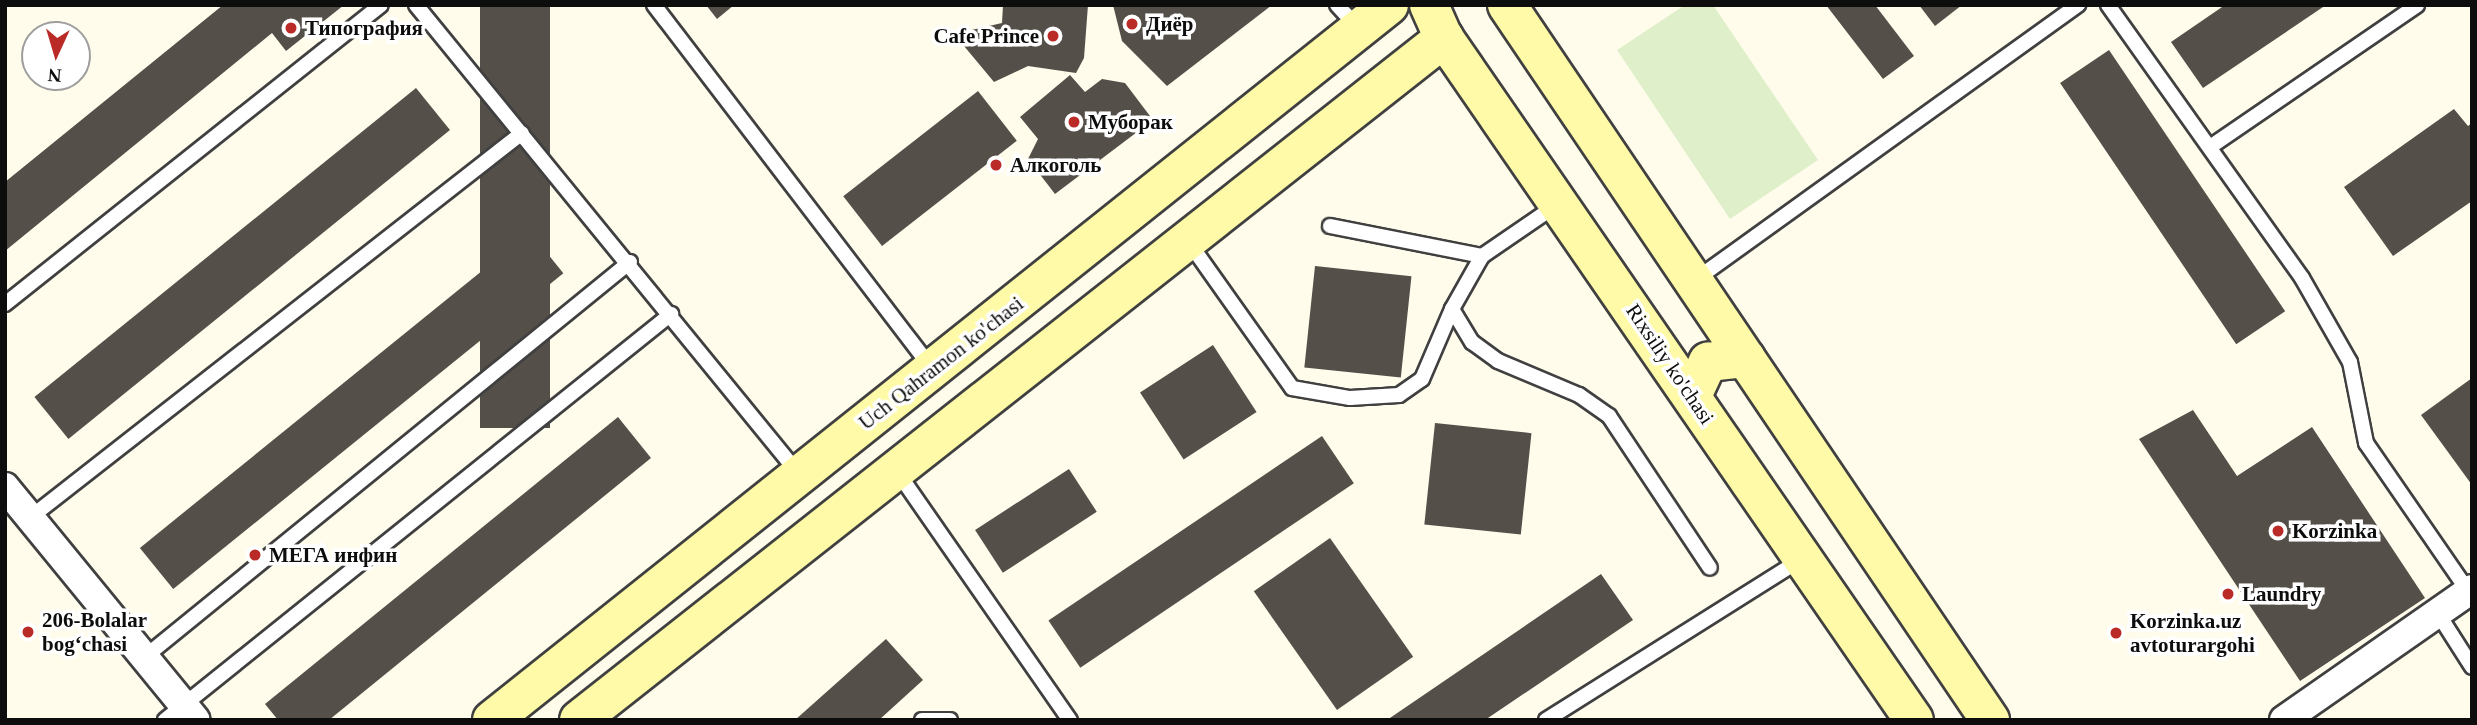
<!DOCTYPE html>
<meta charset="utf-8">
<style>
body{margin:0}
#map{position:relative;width:2477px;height:725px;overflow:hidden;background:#fffcec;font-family:Georgia,serif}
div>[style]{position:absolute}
.pitch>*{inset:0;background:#dfefc9}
.building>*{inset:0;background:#554f49;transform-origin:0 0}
.roads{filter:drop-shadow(2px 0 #404040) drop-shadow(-2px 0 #404040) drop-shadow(0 2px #404040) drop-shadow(0 -2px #404040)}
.service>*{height:14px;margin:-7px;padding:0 7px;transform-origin:7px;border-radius:7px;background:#fff}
.minor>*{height:28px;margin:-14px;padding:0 14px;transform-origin:14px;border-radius:14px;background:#fff}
.secondary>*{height:38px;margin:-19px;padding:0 19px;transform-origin:19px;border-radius:19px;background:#fefaa8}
.dots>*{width:19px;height:19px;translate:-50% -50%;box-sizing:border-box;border:4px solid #fff;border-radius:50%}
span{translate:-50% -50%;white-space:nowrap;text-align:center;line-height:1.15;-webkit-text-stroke:7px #fff;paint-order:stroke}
.poi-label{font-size:21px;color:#0d0d0d;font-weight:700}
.left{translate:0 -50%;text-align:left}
.right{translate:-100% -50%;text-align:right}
.street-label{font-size:21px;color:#0d0d0d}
.frame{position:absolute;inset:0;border:7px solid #0d0d0d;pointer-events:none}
.north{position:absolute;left:21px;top:21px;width:70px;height:70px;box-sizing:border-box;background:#fff;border:2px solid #9e9e9e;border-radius:50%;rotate:184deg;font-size:19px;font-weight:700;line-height:28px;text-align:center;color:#0d0d0d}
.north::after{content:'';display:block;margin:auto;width:24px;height:32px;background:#ba2b27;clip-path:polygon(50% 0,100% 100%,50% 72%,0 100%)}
</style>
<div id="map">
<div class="pitch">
<i style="clip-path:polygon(1685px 5px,1713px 5px,1818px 160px,1730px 219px,1617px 50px)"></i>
</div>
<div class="building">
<i style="clip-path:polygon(223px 5px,344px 5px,286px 51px,272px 33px,5px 251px,5px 182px)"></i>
<i style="left:480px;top:5px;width:70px;height:423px"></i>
<i style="clip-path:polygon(706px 5px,734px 5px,717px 19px)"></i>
<i style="clip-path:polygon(1003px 5px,1088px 5px,1084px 58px,1076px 73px,1028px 66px,994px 82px,954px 34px,1002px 23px)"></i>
<i style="clip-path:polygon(1113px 5px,1272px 5px,1167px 86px,1122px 41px)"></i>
<i style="clip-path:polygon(1826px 5px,1875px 5px,1914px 56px,1883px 79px)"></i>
<i style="clip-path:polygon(1919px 5px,1962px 5px,1935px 26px)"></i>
<i style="clip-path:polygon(2225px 5px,2326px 5px,2203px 88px,2171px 42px)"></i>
<i style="left:2109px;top:50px;width:315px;height:59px;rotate:56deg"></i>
<i style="clip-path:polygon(1070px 75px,1085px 92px,1102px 79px,1125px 83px,1153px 120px,1055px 194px,1028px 159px,1038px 139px,1020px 117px)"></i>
<i style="left:416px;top:88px;width:54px;height:491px;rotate:51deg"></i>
<i style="left:978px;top:91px;width:63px;height:171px;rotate:52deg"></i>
<i style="clip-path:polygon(2454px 109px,2468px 126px,2472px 123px,2472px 201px,2393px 256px,2344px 187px)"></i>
<i style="left:530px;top:232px;width:53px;height:502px;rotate:51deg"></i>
<i style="left:1315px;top:266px;width:97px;height:102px;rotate:6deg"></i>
<i style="left:1213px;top:345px;width:80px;height:87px;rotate:57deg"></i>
<i style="clip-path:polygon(2472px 378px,2472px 485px,2421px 415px)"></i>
<i style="clip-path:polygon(2193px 410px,2237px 476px,2312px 427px,2425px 598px,2300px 681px,2139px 439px)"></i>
<i style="clip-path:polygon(618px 417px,651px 458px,329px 720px,278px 720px,265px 704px)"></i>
<i style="left:1435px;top:423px;width:97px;height:102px;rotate:6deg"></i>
<i style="left:1322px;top:436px;width:57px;height:330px;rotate:56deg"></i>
<i style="left:1069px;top:469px;width:51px;height:112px;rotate:57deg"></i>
<i style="left:1330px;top:538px;width:145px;height:93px;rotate:55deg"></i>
<i style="clip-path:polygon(1601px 574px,1633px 620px,1485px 720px,1387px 720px)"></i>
<i style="clip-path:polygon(886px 639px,923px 680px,879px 720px,795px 720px)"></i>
</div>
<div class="roads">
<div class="service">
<i style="left:416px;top:5px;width:604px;rotate:50.78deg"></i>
<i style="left:654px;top:5px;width:457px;rotate:52.6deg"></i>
<i style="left:1337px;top:5px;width:33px;rotate:47deg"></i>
<i style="left:2108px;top:5px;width:335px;rotate:54.6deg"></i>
<i style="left:2302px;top:278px;width:97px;rotate:60.3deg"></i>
<i style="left:2350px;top:362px;width:83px;rotate:78.8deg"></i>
<i style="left:2366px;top:443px;width:180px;rotate:55.4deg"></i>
<i style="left:2210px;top:147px;width:251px;rotate:-34.4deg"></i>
<i style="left:1558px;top:204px;width:92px;rotate:145.6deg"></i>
<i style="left:1482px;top:256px;width:61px;rotate:119.5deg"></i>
<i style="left:1452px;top:309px;width:39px;rotate:59deg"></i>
<i style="left:1472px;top:342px;width:32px;rotate:36deg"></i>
<i style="left:1498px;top:361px;width:88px;rotate:22.8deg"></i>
<i style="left:1579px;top:395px;width:37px;rotate:35deg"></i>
<i style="left:1609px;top:416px;width:182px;rotate:56.4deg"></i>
<i style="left:1330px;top:226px;width:155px;rotate:11.2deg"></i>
<i style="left:1188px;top:241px;width:180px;rotate:54.7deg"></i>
<i style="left:1292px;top:388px;width:59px;rotate:9.8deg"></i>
<i style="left:1350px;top:398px;width:49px;rotate:-3.5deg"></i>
<i style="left:1399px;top:395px;width:28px;rotate:-35deg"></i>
<i style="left:1422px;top:379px;width:76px;rotate:-66.8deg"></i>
<i style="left:1695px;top:280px;width:472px;rotate:-35.7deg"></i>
<i style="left:5px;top:304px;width:480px;rotate:-38.5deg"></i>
<i style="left:896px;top:470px;width:305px;rotate:55.2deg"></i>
<i style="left:31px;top:517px;width:623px;rotate:-38.03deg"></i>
<i style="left:2437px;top:612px;width:65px;rotate:57.5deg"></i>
<i style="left:146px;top:656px;width:624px;rotate:-39.15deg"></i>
<i style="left:165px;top:720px;width:649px;rotate:-38.74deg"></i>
<i style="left:922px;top:720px;width:28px"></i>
<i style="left:1546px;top:720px;width:302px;rotate:-32.2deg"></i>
</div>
<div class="minor">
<i style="left:5px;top:487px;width:301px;rotate:50.7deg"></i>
<i style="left:2284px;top:720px;width:229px;rotate:-34.9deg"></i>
</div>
<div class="secondary">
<i style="left:1429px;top:5px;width:36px;rotate:66deg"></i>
<i style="left:1444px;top:38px;width:828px;rotate:55.43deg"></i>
<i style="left:1507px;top:5px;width:863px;rotate:55.96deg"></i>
<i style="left:1692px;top:396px;width:38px;rotate:-65deg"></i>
<i style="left:1708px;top:362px;width:38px;rotate:-6deg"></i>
<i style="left:492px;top:720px;width:1147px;rotate:-38.56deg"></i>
<i style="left:579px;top:720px;width:1102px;rotate:-38.25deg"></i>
</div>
</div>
<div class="dots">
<i style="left:1132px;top:24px;background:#ba2b27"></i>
<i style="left:291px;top:28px;background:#ba2b27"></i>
<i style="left:1053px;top:36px;background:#ba2b27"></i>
<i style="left:1074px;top:122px;background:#ba2b27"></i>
<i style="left:996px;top:165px;background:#ba2b27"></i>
<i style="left:2278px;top:531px;background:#ba2b27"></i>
<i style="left:255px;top:555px;background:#ba2b27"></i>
<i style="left:2228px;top:594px;background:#ba2b27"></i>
<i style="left:28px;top:632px;background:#ba2b27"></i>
<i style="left:2116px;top:633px;background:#ba2b27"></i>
</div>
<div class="poi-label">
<span class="left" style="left:1146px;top:24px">Диёр</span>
<span class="left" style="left:305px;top:28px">Типография</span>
<span class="right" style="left:1039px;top:36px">Cafe Prince</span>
<span class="left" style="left:1088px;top:122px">Муборак</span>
<span class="left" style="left:1010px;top:165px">Алкоголь</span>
<span class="left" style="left:2292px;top:531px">Korzinka</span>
<span class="left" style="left:269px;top:555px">МЕГА инфин</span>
<span class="left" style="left:2242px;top:594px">Laundry</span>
<span class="left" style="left:42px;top:632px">206-Bolalar<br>bogʻchasi</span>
<span class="left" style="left:2130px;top:633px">Korzinka.uz<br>avtoturargohi</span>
</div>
<div class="street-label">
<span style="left:941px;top:363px;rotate:-38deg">Uch Qahramon ko'chasi</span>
<span style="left:1670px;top:364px;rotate:56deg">Rixsiliy ko'chasi</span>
</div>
<div class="frame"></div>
<div class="north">N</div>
</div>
